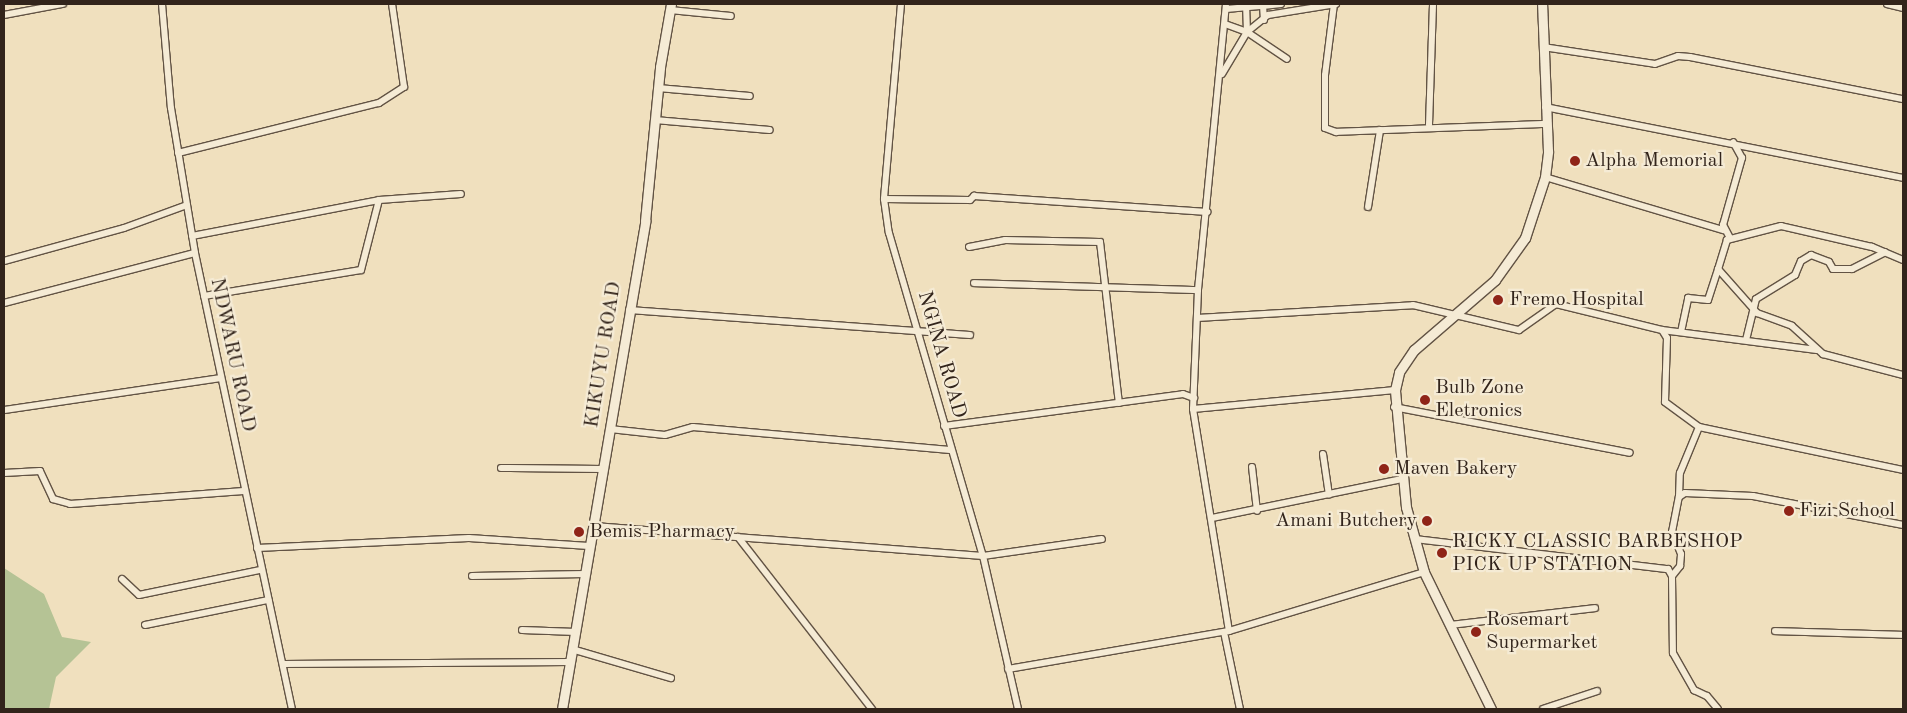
<!DOCTYPE html>
<style>
body{margin:0}
#map{position:relative;width:1907px;height:713px;overflow:hidden;background:#f0e0be;font-family:"Old Standard TT",serif}
div>[style]{position:absolute}
.green>*{inset:0;background:#b5c395}
.roads{filter:drop-shadow(1px 0 #625344) drop-shadow(-1px 0 #625344) drop-shadow(0 1px #625344) drop-shadow(0 -1px #625344)}
.minor>*{height:6px;margin:-3px;padding:0 3px;transform-origin:3px;border-radius:3px;background:#f5ebd5}
.secondary>*{height:9px;margin:-4.5px;padding:0 4.5px;transform-origin:4.5px;border-radius:4.5px;background:#f5ebd5}
.dots>*{width:14px;height:14px;translate:-50% -50%;box-sizing:border-box;border:2px solid #f5ebd5;border-radius:50%}
span{translate:-50% -50%;white-space:nowrap;text-align:center;line-height:1.15;-webkit-text-stroke:4.5px #f5ebd5;paint-order:stroke}
.poi-label{font-size:20px;color:#32241b}
.left{translate:0 -50%;text-align:left}
.right{translate:-100% -50%;text-align:right}
.street-label{font-size:20px;color:#32241b}
.frame{position:absolute;inset:0;border:5px solid #32241b;pointer-events:none}
</style>
<div id="map">
<div class="green">
<i style="clip-path:polygon(4px 568px,44px 594px,62px 637px,91px 642px,56px 677px,49px 709px,4px 709px)"></i>
</div>
<div class="roads">
<div class="minor">
<i style="left:162px;top:4px;width:104px;rotate:85.1deg"></i>
<i style="left:171px;top:108px;width:147px;rotate:80.6deg"></i>
<i style="left:195px;top:253px;width:466px;rotate:78deg"></i>
<i style="left:901px;top:4px;width:196px;rotate:95deg"></i>
<i style="left:884px;top:199px;width:34px;rotate:82deg"></i>
<i style="left:889px;top:233px;width:336px;rotate:73.8deg"></i>
<i style="left:983px;top:556px;width:157px;rotate:77.1deg"></i>
<i style="left:1226px;top:4px;width:287px;rotate:95.6deg"></i>
<i style="left:1198px;top:290px;width:119px;rotate:92.4deg"></i>
<i style="left:1193px;top:409px;width:225px;rotate:80.8deg"></i>
<i style="left:1334px;top:4px;width:72px;rotate:97.2deg"></i>
<i style="left:1325px;top:75px;width:53px;rotate:90deg"></i>
<i style="left:1325px;top:128px;width:12px;rotate:20deg"></i>
<i style="left:1336px;top:132px;width:210px;rotate:-2.2deg"></i>
<i style="left:1887px;top:4px;width:16px;rotate:14deg"></i>
<i style="left:1226px;top:9px;width:37px;rotate:-5deg"></i>
<i style="left:670px;top:10px;width:61px;rotate:5.6deg"></i>
<i style="left:4px;top:15px;width:60px;rotate:-10.6deg"></i>
<i style="left:1264px;top:20px;width:14px;rotate:-94deg"></i>
<i style="left:1263px;top:6px;width:18px;rotate:-6deg"></i>
<i style="left:1225px;top:24px;width:23px;rotate:20deg"></i>
<i style="left:1247px;top:32px;width:27px;rotate:-39deg"></i>
<i style="left:1268px;top:15px;width:69px;rotate:-9.2deg"></i>
<i style="left:1247px;top:32px;width:48px;rotate:34deg"></i>
<i style="left:1543px;top:47px;width:113px;rotate:8.6deg"></i>
<i style="left:1655px;top:64px;width:24px;rotate:-19deg"></i>
<i style="left:1678px;top:56px;width:12px;rotate:5deg"></i>
<i style="left:1690px;top:57px;width:217px;rotate:11.2deg"></i>
<i style="left:1222px;top:74px;width:49px;rotate:-59.2deg"></i>
<i style="left:1247px;top:32px;width:28px;rotate:-92deg"></i>
<i style="left:658px;top:88px;width:92px;rotate:5deg"></i>
<i style="left:1545px;top:107px;width:365px;rotate:11.2deg"></i>
<i style="left:655px;top:120px;width:115px;rotate:5deg"></i>
<i style="left:1429px;top:125px;width:121px;rotate:-88.1deg"></i>
<i style="left:178px;top:153px;width:207px;rotate:-14deg"></i>
<i style="left:379px;top:103px;width:30px;rotate:-33deg"></i>
<i style="left:404px;top:87px;width:84px;rotate:-98.2deg"></i>
<i style="left:1545px;top:177px;width:186px;rotate:16.6deg"></i>
<i style="left:884px;top:199px;width:86px;rotate:0.7deg"></i>
<i style="left:970px;top:200px;width:6px;rotate:-45deg"></i>
<i style="left:974px;top:196px;width:234px;rotate:3.9deg"></i>
<i style="left:1368px;top:207px;width:78px;rotate:-81.1deg"></i>
<i style="left:192px;top:236px;width:190px;rotate:-10.9deg"></i>
<i style="left:379px;top:200px;width:82px;rotate:-4.2deg"></i>
<i style="left:1730px;top:238px;width:15px;rotate:-118deg"></i>
<i style="left:1723px;top:225px;width:70px;rotate:-74.2deg"></i>
<i style="left:1742px;top:158px;width:18px;rotate:-119deg"></i>
<i style="left:969px;top:247px;width:37px;rotate:-11deg"></i>
<i style="left:1005px;top:240px;width:95px;rotate:1.2deg"></i>
<i style="left:1100px;top:242px;width:162px;rotate:83.3deg"></i>
<i style="left:1903px;top:260px;width:34px;rotate:-157deg"></i>
<i style="left:1872px;top:247px;width:93px;rotate:-167deg"></i>
<i style="left:1781px;top:226px;width:56px;rotate:165.5deg"></i>
<i style="left:1727px;top:240px;width:30px;rotate:107deg"></i>
<i style="left:1718px;top:269px;width:59px;rotate:48.4deg"></i>
<i style="left:1757px;top:313px;width:37px;rotate:20deg"></i>
<i style="left:1792px;top:326px;width:42px;rotate:42.1deg"></i>
<i style="left:1823px;top:354px;width:83px;rotate:14.7deg"></i>
<i style="left:4px;top:261px;width:124px;rotate:-15.4deg"></i>
<i style="left:124px;top:228px;width:67px;rotate:-20.1deg"></i>
<i style="left:974px;top:283px;width:224px;rotate:1.8deg"></i>
<i style="left:204px;top:296px;width:159px;rotate:-9.4deg"></i>
<i style="left:361px;top:270px;width:72px;rotate:-75.6deg"></i>
<i style="left:4px;top:303px;width:197px;rotate:-14.7deg"></i>
<i style="left:629px;top:310px;width:342px;rotate:4.2deg"></i>
<i style="left:1197px;top:318px;width:216px;rotate:-3.4deg"></i>
<i style="left:1413px;top:305px;width:109px;rotate:13.3deg"></i>
<i style="left:1519px;top:330px;width:45px;rotate:-35.1deg"></i>
<i style="left:1556px;top:304px;width:109px;rotate:13.8deg"></i>
<i style="left:1662px;top:330px;width:9px;rotate:58deg"></i>
<i style="left:1667px;top:338px;width:64px;rotate:91.8deg"></i>
<i style="left:1665px;top:402px;width:42px;rotate:36.3deg"></i>
<i style="left:1699px;top:427px;width:208px;rotate:11.9deg"></i>
<i style="left:1662px;top:330px;width:156px;rotate:7.4deg"></i>
<i style="left:1681px;top:332px;width:35px;rotate:-78deg"></i>
<i style="left:1688px;top:298px;width:20px;rotate:6deg"></i>
<i style="left:1708px;top:300px;width:33px;rotate:-72deg"></i>
<i style="left:1746px;top:340px;width:42px;rotate:-76.3deg"></i>
<i style="left:1756px;top:299px;width:46px;rotate:-31.6deg"></i>
<i style="left:1795px;top:275px;width:15px;rotate:-67deg"></i>
<i style="left:1801px;top:261px;width:12px;rotate:-31deg"></i>
<i style="left:1811px;top:255px;width:19px;rotate:21deg"></i>
<i style="left:1829px;top:262px;width:8px;rotate:60deg"></i>
<i style="left:1833px;top:269px;width:19px"></i>
<i style="left:1852px;top:269px;width:37px;rotate:-27deg"></i>
<i style="left:1394px;top:407px;width:240px;rotate:11deg"></i>
<i style="left:1193px;top:409px;width:203px;rotate:-5.4deg"></i>
<i style="left:4px;top:410px;width:218px;rotate:-8.4deg"></i>
<i style="left:944px;top:426px;width:241px;rotate:-7.6deg"></i>
<i style="left:1183px;top:394px;width:12px;rotate:20deg"></i>
<i style="left:610px;top:429px;width:55px;rotate:6.2deg"></i>
<i style="left:665px;top:435px;width:29px;rotate:-16deg"></i>
<i style="left:693px;top:427px;width:258px;rotate:5.1deg"></i>
<i style="left:1323px;top:454px;width:41px;rotate:81.7deg"></i>
<i style="left:1252px;top:467px;width:44px;rotate:83.5deg"></i>
<i style="left:501px;top:468px;width:101px;rotate:0.6deg"></i>
<i style="left:4px;top:473px;width:36px;rotate:-3deg"></i>
<i style="left:40px;top:471px;width:31px;rotate:65deg"></i>
<i style="left:53px;top:499px;width:18px;rotate:16deg"></i>
<i style="left:70px;top:504px;width:174px;rotate:-4.3deg"></i>
<i style="left:1679px;top:497px;width:24px;rotate:-88deg"></i>
<i style="left:1680px;top:473px;width:50px;rotate:-67.6deg"></i>
<i style="left:1212px;top:518px;width:194px;rotate:-11.6deg"></i>
<i style="left:594px;top:526px;width:390px;rotate:4.4deg"></i>
<i style="left:983px;top:556px;width:120px;rotate:-8.1deg"></i>
<i style="left:738px;top:537px;width:218px;rotate:52.1deg"></i>
<i style="left:1415px;top:539px;width:255px;rotate:6.8deg"></i>
<i style="left:1668px;top:569px;width:8px;rotate:60deg"></i>
<i style="left:1672px;top:576px;width:13px;rotate:-51deg"></i>
<i style="left:1680px;top:566px;width:12px;rotate:-85deg"></i>
<i style="left:1681px;top:554px;width:24px;rotate:-112deg"></i>
<i style="left:1672px;top:532px;width:36px;rotate:-79deg"></i>
<i style="left:1679px;top:497px;width:7px;rotate:-34deg"></i>
<i style="left:1685px;top:493px;width:68px;rotate:2.5deg"></i>
<i style="left:1753px;top:496px;width:153px;rotate:10.9deg"></i>
<i style="left:257px;top:548px;width:212px;rotate:-2.7deg"></i>
<i style="left:469px;top:538px;width:120px;rotate:3.8deg"></i>
<i style="left:472px;top:576px;width:113px;rotate:-1deg"></i>
<i style="left:1672px;top:576px;width:77px;rotate:89.3deg"></i>
<i style="left:1673px;top:653px;width:43px;rotate:60.4deg"></i>
<i style="left:1694px;top:690px;width:14px;rotate:25deg"></i>
<i style="left:1707px;top:696px;width:17px;rotate:50deg"></i>
<i style="left:122px;top:579px;width:23px;rotate:43deg"></i>
<i style="left:139px;top:595px;width:124px;rotate:-11.7deg"></i>
<i style="left:145px;top:625px;width:126px;rotate:-11.5deg"></i>
<i style="left:1451px;top:625px;width:145px;rotate:-6.7deg"></i>
<i style="left:522px;top:630px;width:54px;rotate:2.1deg"></i>
<i style="left:1775px;top:631px;width:128px;rotate:1.8deg"></i>
<i style="left:1224px;top:632px;width:79px;rotate:78.3deg"></i>
<i style="left:575px;top:650px;width:100px;rotate:16.3deg"></i>
<i style="left:283px;top:664px;width:287px;rotate:-0.4deg"></i>
<i style="left:1008px;top:669px;width:224px;rotate:-9.8deg"></i>
<i style="left:1229px;top:631px;width:204px;rotate:-16.8deg"></i>
<i style="left:1543px;top:709px;width:57px;rotate:-18.4deg"></i>
</div>
<div class="secondary">
<i style="left:562px;top:709px;width:495px;rotate:-80.3deg"></i>
<i style="left:645px;top:221px;width:155px;rotate:-84.4deg"></i>
<i style="left:660px;top:67px;width:64px;rotate:-80.1deg"></i>
<i style="left:1491px;top:709px;width:153px;rotate:-116.1deg"></i>
<i style="left:1424px;top:572px;width:67px;rotate:-105.5deg"></i>
<i style="left:1406px;top:507px;width:118px;rotate:-95.4deg"></i>
<i style="left:1395px;top:390px;width:18px;rotate:-77deg"></i>
<i style="left:1399px;top:372px;width:27px;rotate:-56deg"></i>
<i style="left:1414px;top:350px;width:107px;rotate:-40.8deg"></i>
<i style="left:1495px;top:280px;width:52px;rotate:-54.5deg"></i>
<i style="left:1525px;top:238px;width:64px;rotate:-71.8deg"></i>
<i style="left:1545px;top:177px;width:26px;rotate:-83deg"></i>
<i style="left:1548px;top:151px;width:147px;rotate:-92.3deg"></i>
</div>
</div>
<div class="dots">
<i style="left:1575px;top:161px;background:#8f2418"></i>
<i style="left:1498px;top:300px;background:#8f2418"></i>
<i style="left:1425px;top:400px;background:#8f2418"></i>
<i style="left:1384px;top:469px;background:#8f2418"></i>
<i style="left:1789px;top:511px;background:#8f2418"></i>
<i style="left:1427px;top:521px;background:#8f2418"></i>
<i style="left:579px;top:532px;background:#8f2418"></i>
<i style="left:1442px;top:553px;background:#8f2418"></i>
<i style="left:1476px;top:632px;background:#8f2418"></i>
</div>
<div class="poi-label">
<span class="left" style="left:1585px;top:161px">Alpha Memorial</span>
<span class="left" style="left:1509px;top:300px">Fremo Hospital</span>
<span class="left" style="left:1435px;top:400px">Bulb Zone<br>Eletronics</span>
<span class="left" style="left:1394px;top:469px">Maven Bakery</span>
<span class="left" style="left:1799px;top:511px">Fizi School</span>
<span class="right" style="left:1417px;top:521px">Amani Butchery</span>
<span class="left" style="left:589px;top:532px">Bemis Pharmacy</span>
<span class="left" style="left:1452px;top:554px">RICKY CLASSIC BARBESHOP<br>PICK UP STATION</span>
<span class="left" style="left:1486px;top:632px">Rosemart<br>Supermarket</span>
</div>
<div class="street-label">
<span style="left:232px;top:355px;rotate:78deg">NDWARU ROAD</span>
<span style="left:604px;top:355px;rotate:-81deg">KIKUYU ROAD</span>
<span style="left:941px;top:355px;rotate:74deg">NGINA ROAD</span>
</div>
<div class="frame"></div>
</div>
